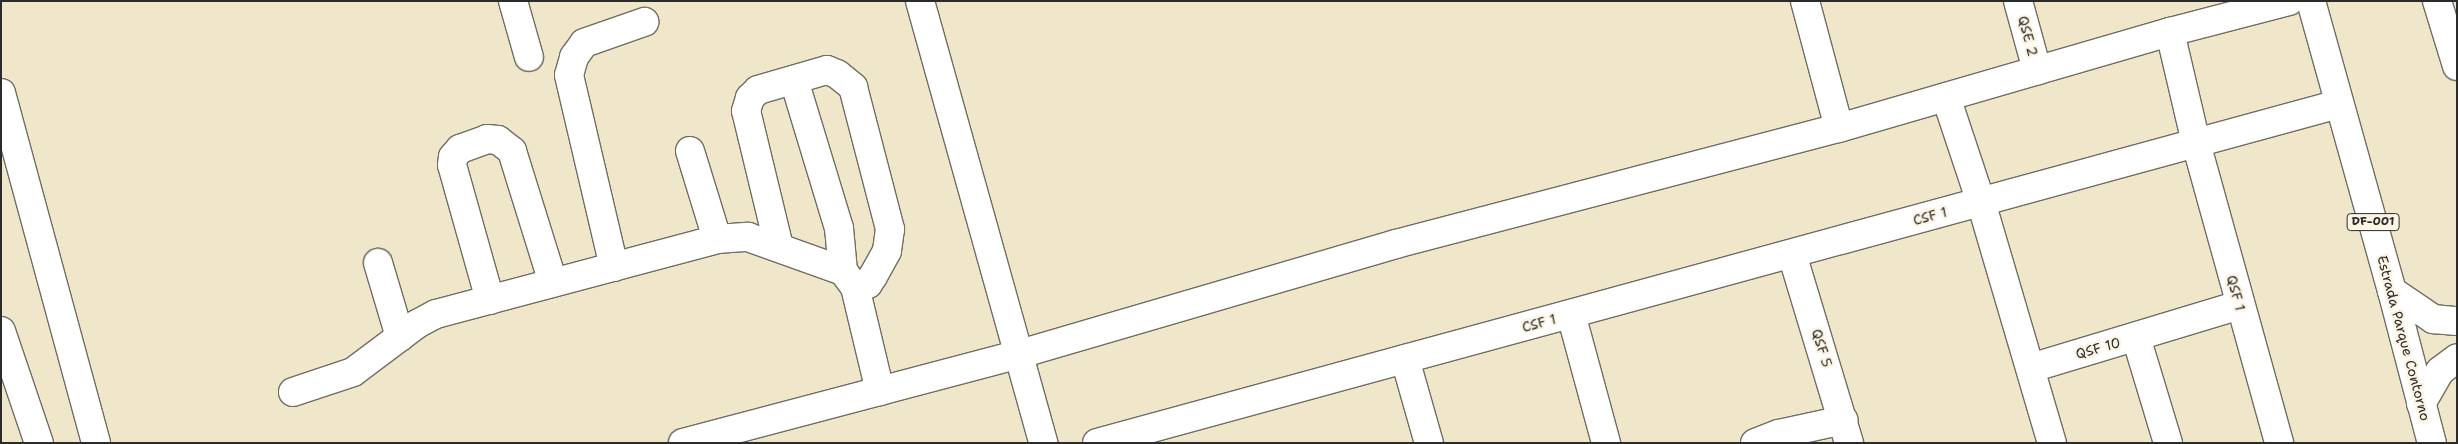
<!DOCTYPE html>
<style>
body{margin:0}
#map{position:relative;width:2458px;height:444px;overflow:hidden;background:#f0e7ca;font-family:"Shantell Sans",sans-serif}
div>[style]{position:absolute}
.roads{filter:drop-shadow(1px 0 #706d63) drop-shadow(-1px 0 #706d63) drop-shadow(0 1px #706d63) drop-shadow(0 -1px #706d63)}
.minor>*{height:28px;margin:-14px;padding:0 14px;transform-origin:14px;border-radius:14px;background:#fff}
.highway>*{height:28px;margin:-14px;padding:0 14px;transform-origin:14px;border-radius:14px;background:#fff}
span{translate:-50% -50%;white-space:nowrap;text-align:center;line-height:1.15;-webkit-text-stroke:5px #fcf5e5;paint-order:stroke}
.shield-label span{padding:1px 4px;background:#fcf5e5;border:1px solid;border-radius:4px;-webkit-text-stroke-width:0}
.shield-label{font-size:12px;color:#2b2b2b;font-weight:700}
.street-label{font-size:14px;color:#2b2b2b}
.frame{position:absolute;inset:0;border:2px solid #2b2b2b;pointer-events:none}
</style>
<div id="map">
<div class="roads">
<div class="minor">
<i style="left:513px;top:1px;width:58px;rotate:74.1deg"></i>
<i style="left:920px;top:1px;width:459px;rotate:74.4deg"></i>
<i style="left:1805px;top:1px;width:131px;rotate:75deg"></i>
<i style="left:2018px;top:1px;width:72px;rotate:74.6deg"></i>
<i style="left:2170px;top:32px;width:114px;rotate:76.8deg"></i>
<i style="left:2196px;top:143px;width:311px;rotate:74.5deg"></i>
<i style="left:794px;top:80px;width:155px;rotate:73.1deg"></i>
<i style="left:839px;top:228px;width:43px;rotate:84.7deg"></i>
<i style="left:1px;top:93px;width:363px;rotate:74.8deg"></i>
<i style="left:1946px;top:97px;width:111px;rotate:71.6deg"></i>
<i style="left:1981px;top:202px;width:251px;rotate:73.6deg"></i>
<i style="left:690px;top:151px;width:92px;rotate:72.9deg"></i>
<i style="left:779px;top:247px;width:140px;rotate:-103.6deg"></i>
<i style="left:746px;top:111px;width:14px;rotate:-73deg"></i>
<i style="left:750px;top:98px;width:11px;rotate:-45deg"></i>
<i style="left:758px;top:90px;width:72px;rotate:-16.2deg"></i>
<i style="left:827px;top:70px;width:11px;rotate:22deg"></i>
<i style="left:837px;top:74px;width:21px;rotate:39deg"></i>
<i style="left:853px;top:87px;width:147px;rotate:75.4deg"></i>
<i style="left:890px;top:229px;width:22px;rotate:98deg"></i>
<i style="left:887px;top:251px;width:29px;rotate:119deg"></i>
<i style="left:873px;top:276px;width:9px;rotate:122deg"></i>
<i style="left:868px;top:284px;width:13px;rotate:167deg"></i>
<i style="left:1792px;top:254px;width:197px;rotate:73.2deg"></i>
<i style="left:378px;top:263px;width:77px;rotate:73.4deg"></i>
<i style="left:614px;top:267px;width:197px;rotate:-103.2deg"></i>
<i style="left:569px;top:75px;width:19px;rotate:-74deg"></i>
<i style="left:574px;top:57px;width:17px;rotate:-54deg"></i>
<i style="left:584px;top:43px;width:64px;rotate:-19.3deg"></i>
<i style="left:490px;top:300px;width:140px;rotate:-105.7deg"></i>
<i style="left:452px;top:165px;width:8px;rotate:-83deg"></i>
<i style="left:453px;top:157px;width:11px;rotate:-49deg"></i>
<i style="left:460px;top:149px;width:29px;rotate:-20deg"></i>
<i style="left:487px;top:139px;width:11px;rotate:5deg"></i>
<i style="left:498px;top:140px;width:18px;rotate:38deg"></i>
<i style="left:512px;top:151px;width:138px;rotate:72.7deg"></i>
<i style="left:1571px;top:314px;width:134px;rotate:74.8deg"></i>
<i style="left:1px;top:331px;width:118px;rotate:71.3deg"></i>
<i style="left:2136px;top:337px;width:111px;rotate:73.2deg"></i>
<i style="left:1405px;top:359px;width:87px;rotate:74.1deg"></i>
<i style="left:2031px;top:368px;width:218px;rotate:-16.8deg"></i>
<i style="left:293px;top:392px;width:63px;rotate:-18.4deg"></i>
<i style="left:353px;top:372px;width:80px;rotate:-36.9deg"></i>
<i style="left:417px;top:324px;width:21px;rotate:-28deg"></i>
<i style="left:436px;top:314px;width:291px;rotate:-14.9deg"></i>
<i style="left:717px;top:239px;width:31px;rotate:-4deg"></i>
<i style="left:748px;top:237px;width:101px;rotate:19.7deg"></i>
<i style="left:843px;top:271px;width:20px;rotate:53deg"></i>
<i style="left:855px;top:287px;width:107px;rotate:76.5deg"></i>
<i style="left:683px;top:443px;width:349px;rotate:-14.8deg"></i>
<i style="left:1020px;top:354px;width:392px;rotate:-16.3deg"></i>
<i style="left:1396px;top:244px;width:458px;rotate:-14.7deg"></i>
<i style="left:1839px;top:128px;width:345px;rotate:-16.2deg"></i>
<i style="left:2170px;top:32px;width:123px;rotate:-14.6deg"></i>
<i style="left:1097px;top:443px;width:1287px;rotate:-15.27deg"></i>
<i style="left:1755px;top:443px;width:26px;rotate:-21deg"></i>
<i style="left:1779px;top:434px;width:66px;rotate:-12.2deg"></i>
</div>
<div class="highway">
<i style="left:2311px;top:1px;width:301px;rotate:74.4deg"></i>
<i style="left:2392px;top:291px;width:157px;rotate:75.3deg"></i>
<i style="left:2437px;top:1px;width:68px;rotate:72.9deg"></i>
<i style="left:2392px;top:291px;width:50px;rotate:34.3deg"></i>
<i style="left:2433px;top:319px;width:24px;rotate:5deg"></i>
<i style="left:2421px;top:404px;width:38px;rotate:-60deg"></i>
<i style="left:2440px;top:371px;width:21px;rotate:-37deg"></i>
</div>
</div>
<div class="shield-label">
<span style="left:2373px;top:222px">DF-001</span>
</div>
<div class="street-label">
<span style="left:2028px;top:36px;rotate:75deg">QSE 2</span>
<span style="left:1930px;top:216px;rotate:-15deg">CSF 1</span>
<span style="left:2236px;top:293px;rotate:75deg">QSF 1</span>
<span style="left:1539px;top:323px;rotate:-15deg">CSF 1</span>
<span style="left:2404px;top:338px;rotate:75deg">Estrada Parque Contorno</span>
<span style="left:1822px;top:348px;rotate:73deg">QSF 5</span>
<span style="left:2098px;top:348px;rotate:-16deg">QSF 10</span>
</div>
<div class="frame"></div>
</div>
